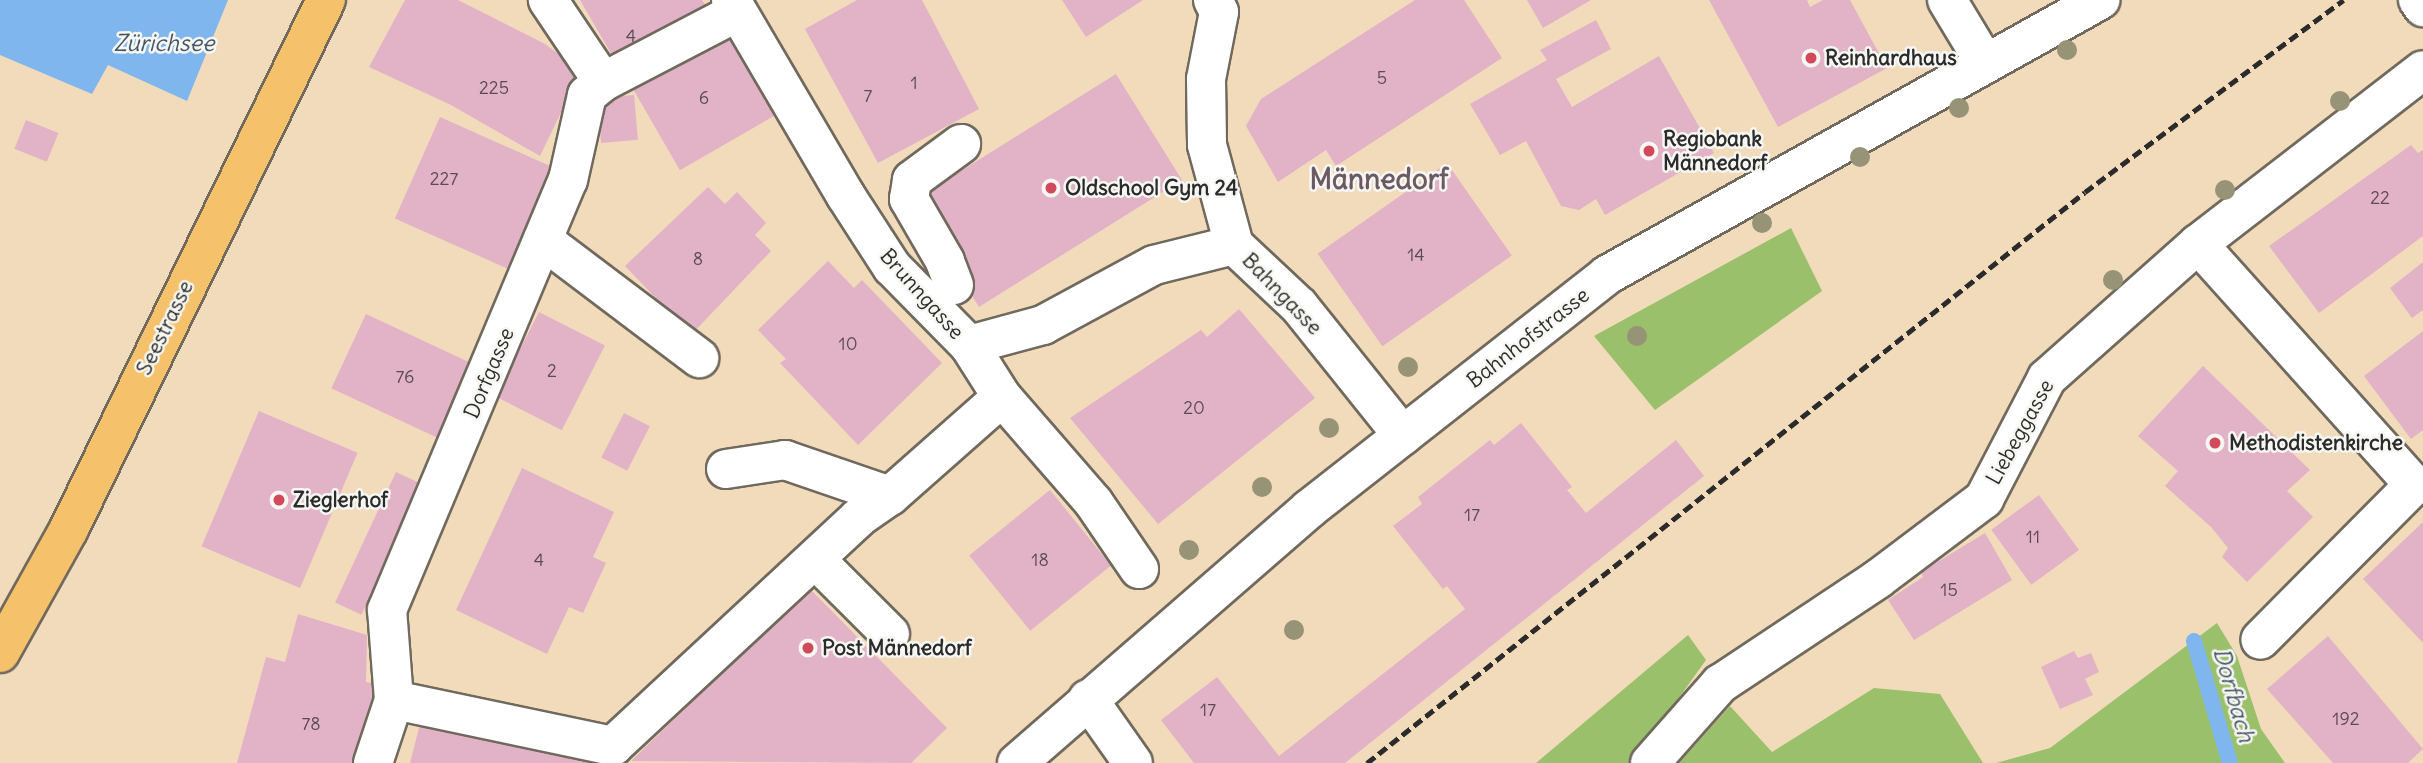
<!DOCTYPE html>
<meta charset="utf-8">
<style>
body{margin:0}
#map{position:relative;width:2423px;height:763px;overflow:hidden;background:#f1dbbb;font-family:Delius,sans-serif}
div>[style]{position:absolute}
.green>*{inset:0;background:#9ac06b}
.water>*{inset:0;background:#7fb6ee}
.stream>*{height:16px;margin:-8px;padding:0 8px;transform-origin:8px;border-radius:8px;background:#7fb6ee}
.building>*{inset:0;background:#e2b2c7;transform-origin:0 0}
.roads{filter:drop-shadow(2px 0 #70695d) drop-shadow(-2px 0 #70695d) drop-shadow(0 2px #70695d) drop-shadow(0 -2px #70695d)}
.minor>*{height:38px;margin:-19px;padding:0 19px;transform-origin:19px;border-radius:19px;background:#fff}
.major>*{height:38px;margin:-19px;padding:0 19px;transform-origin:19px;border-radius:19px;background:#f5c16b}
.rail>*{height:5px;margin-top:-2.5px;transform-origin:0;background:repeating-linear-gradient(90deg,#2b2b2b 0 10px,transparent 0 15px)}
.trees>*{width:20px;height:20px;margin:-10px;border-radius:50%;background:#969376}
.dots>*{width:19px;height:19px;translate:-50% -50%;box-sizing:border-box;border:4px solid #f6f6f2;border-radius:50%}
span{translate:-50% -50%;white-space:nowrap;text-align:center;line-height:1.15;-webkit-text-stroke:5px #f6f6f2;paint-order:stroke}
.number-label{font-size:18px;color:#594d52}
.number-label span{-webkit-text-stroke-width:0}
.poi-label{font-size:21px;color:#2b2b2b;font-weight:700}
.left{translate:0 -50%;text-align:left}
.street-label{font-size:21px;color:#2b2b2b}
.water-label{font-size:23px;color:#456;font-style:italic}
.district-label{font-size:28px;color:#6b5a62;font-weight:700}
</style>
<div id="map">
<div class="green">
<i style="clip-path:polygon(1791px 228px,1822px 291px,1655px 410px,1594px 336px)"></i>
<i style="clip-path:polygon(2217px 623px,2237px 656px,2261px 729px,2285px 763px,1996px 763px,2050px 748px)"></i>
<i style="clip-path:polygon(1688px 635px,1706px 660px,1632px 763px,1536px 763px)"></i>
<i style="clip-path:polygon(1874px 688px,1940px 694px,1983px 763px,1679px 763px,1730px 706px,1772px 752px)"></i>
</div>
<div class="water">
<i style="clip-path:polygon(0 0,228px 0,187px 101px,108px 65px,92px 94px,0 55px)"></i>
</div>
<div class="stream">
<i style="left:2194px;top:641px;width:127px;rotate:73.6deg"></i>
</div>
<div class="building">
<i style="clip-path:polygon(405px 0,458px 0,545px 44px,581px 71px,540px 156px,451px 105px,369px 67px)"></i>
<i style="clip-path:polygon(580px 0,702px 0,708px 9px,616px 62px)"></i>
<i style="clip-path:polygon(857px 0,922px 0,979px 109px,878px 163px,805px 29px)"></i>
<i style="clip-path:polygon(1062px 0,1143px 0,1086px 37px)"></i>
<i style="clip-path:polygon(1415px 0,1464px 0,1502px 58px,1336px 166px,1326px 150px,1278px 182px,1246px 126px,1261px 99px)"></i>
<i style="clip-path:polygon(1527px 0,1591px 0,1543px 28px)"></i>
<i style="clip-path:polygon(1709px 0,1807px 0,1810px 7px,1823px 0,1850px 0,1887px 68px,1778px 127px)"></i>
<i style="clip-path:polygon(1596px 20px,1611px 49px,1556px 79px,1572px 107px,1659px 56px,1714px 153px,1605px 215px,1596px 199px,1579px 210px,1561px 206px,1526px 141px,1500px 155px,1470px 104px,1547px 60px,1540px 50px)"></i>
<i style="left:730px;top:27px;width:99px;height:115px;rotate:60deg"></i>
<i style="clip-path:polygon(1116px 74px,1182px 180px,979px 307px,950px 260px,921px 196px)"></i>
<i style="left:634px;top:95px;width:45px;height:37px;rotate:85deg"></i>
<i style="left:440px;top:117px;width:123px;height:111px;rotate:24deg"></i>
<i style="left:26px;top:120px;width:35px;height:31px;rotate:22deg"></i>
<i style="clip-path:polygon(2411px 145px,2418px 153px,2423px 150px,2423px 236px,2319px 313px,2269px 246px)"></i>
<i style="left:1447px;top:163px;width:113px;height:158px;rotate:55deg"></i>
<i style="clip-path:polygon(708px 187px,725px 204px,737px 192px,766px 223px,755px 235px,771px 251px,691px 335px,625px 266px)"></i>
<i style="clip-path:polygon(828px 261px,854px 288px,862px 280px,942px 363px,858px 445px,780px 363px,786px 359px,758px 330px)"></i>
<i style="clip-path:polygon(2423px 262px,2423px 310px,2412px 318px,2390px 288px)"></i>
<i style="clip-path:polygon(1239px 309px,1315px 398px,1158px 524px,1070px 418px,1201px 330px,1207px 337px)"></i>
<i style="left:539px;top:312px;width:74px;height:95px;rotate:27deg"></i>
<i style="left:366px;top:314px;width:124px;height:82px;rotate:25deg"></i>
<i style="clip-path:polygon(2423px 331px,2423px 430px,2411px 439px,2364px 376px)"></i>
<i style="clip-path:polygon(2203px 366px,2310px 470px,2287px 491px,2313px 517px,2247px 582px,2222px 557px,2228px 548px,2211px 527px,2165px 486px,2178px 471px,2138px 436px)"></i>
<i style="left:259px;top:411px;width:107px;height:147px;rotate:23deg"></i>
<i style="left:624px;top:413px;width:29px;height:50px;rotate:27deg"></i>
<i style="clip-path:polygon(1521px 423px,1572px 487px,1567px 490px,1586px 513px,1676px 440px,1704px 476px,1345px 763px,1194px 763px,1161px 720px,1217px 677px,1279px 756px,1465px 609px,1447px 586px,1443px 589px,1393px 526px,1422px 504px,1418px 497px,1490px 440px,1494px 445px)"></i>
<i style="clip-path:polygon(522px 468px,614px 512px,593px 557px,606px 563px,583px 613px,569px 607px,547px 654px,456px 610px)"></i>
<i style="left:396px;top:472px;width:29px;height:144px;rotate:25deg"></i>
<i style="left:1050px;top:490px;width:97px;height:104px;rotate:51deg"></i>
<i style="left:2039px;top:495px;width:68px;height:59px;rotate:54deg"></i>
<i style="clip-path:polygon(2423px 522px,2423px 643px,2363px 579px)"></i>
<i style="clip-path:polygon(1985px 533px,2012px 580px,1914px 640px,1888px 600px,1923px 577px,1921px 572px)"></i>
<i style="clip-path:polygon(810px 589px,947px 728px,911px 763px,631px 761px)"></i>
<i style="clip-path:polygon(298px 614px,367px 635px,366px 682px,387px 686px,364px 763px,237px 763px,266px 657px,285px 662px)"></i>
<i style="clip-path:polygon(2328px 636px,2423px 749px,2408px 763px,2333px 763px,2267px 689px)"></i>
<i style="clip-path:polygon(2074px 651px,2078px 658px,2091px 653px,2099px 672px,2085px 679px,2093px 695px,2060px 709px,2041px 667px)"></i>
<i style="clip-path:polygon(421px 720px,593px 762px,593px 763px,410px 763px)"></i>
</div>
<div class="roads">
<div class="minor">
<i style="left:731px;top:0;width:227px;rotate:59.6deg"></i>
<i style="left:846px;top:196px;width:85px;rotate:57.1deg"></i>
<i style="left:892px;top:267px;width:110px;rotate:45.4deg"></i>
<i style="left:969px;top:345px;width:62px;rotate:57.6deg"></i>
<i style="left:1002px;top:397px;width:140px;rotate:49deg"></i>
<i style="left:1094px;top:503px;width:80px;rotate:55.7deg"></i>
<i style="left:1213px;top:0;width:13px;rotate:63deg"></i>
<i style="left:1219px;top:12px;width:68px;rotate:101deg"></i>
<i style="left:1206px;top:79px;width:66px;rotate:89.1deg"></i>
<i style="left:1207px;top:145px;width:104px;rotate:74.9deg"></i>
<i style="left:1947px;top:0;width:74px;rotate:58.9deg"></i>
<i style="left:2418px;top:0;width:9px;rotate:54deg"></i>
<i style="left:603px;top:82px;width:151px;rotate:-27.6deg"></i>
<i style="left:543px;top:240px;width:196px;rotate:37.1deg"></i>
<i style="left:2198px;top:244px;width:324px;rotate:48.1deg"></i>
<i style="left:2414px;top:485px;width:218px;rotate:134.8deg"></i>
<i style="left:1234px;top:245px;width:89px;rotate:43.2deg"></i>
<i style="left:1299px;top:306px;width:166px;rotate:51.3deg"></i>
<i style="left:954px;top:285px;width:26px;rotate:-111deg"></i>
<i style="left:945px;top:261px;width:72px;rotate:-120.1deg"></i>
<i style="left:909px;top:199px;width:19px;rotate:-81deg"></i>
<i style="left:912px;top:180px;width:61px;rotate:-36.3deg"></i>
<i style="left:969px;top:345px;width:77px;rotate:-15.1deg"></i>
<i style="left:1043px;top:325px;width:126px;rotate:-28.4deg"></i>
<i style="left:1154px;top:265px;width:82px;rotate:-14deg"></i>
<i style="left:726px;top:469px;width:60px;rotate:-8.7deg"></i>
<i style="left:785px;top:460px;width:111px;rotate:18.9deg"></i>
<i style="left:815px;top:559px;width:106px;rotate:45deg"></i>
<i style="left:1088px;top:699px;width:78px;rotate:54.9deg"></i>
<i style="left:394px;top:700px;width:224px;rotate:11.9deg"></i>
<i style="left:613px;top:746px;width:335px;rotate:-42.9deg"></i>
<i style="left:858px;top:518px;width:39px;rotate:-35deg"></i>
<i style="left:890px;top:496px;width:149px;rotate:-41.5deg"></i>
<i style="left:373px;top:763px;width:66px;rotate:-71.6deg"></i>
<i style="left:394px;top:700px;width:90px;rotate:-94.4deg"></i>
<i style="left:387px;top:610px;width:467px;rotate:-67.2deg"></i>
<i style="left:568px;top:180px;width:87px;rotate:-77.4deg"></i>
<i style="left:587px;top:95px;width:21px;rotate:-39deg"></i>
<i style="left:603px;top:82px;width:99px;rotate:-123.9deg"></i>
<i style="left:1017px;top:763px;width:387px;rotate:-41deg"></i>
<i style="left:1309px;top:509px;width:379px;rotate:-38.1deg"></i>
<i style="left:1607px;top:275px;width:565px;rotate:-29.15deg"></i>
<i style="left:1650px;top:763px;width:106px;rotate:-48.5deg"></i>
<i style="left:1720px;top:684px;width:190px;rotate:-33.6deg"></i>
<i style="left:1878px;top:579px;width:133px;rotate:-37deg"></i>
<i style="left:1984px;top:499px;width:136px;rotate:-62.5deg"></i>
<i style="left:2047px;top:378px;width:202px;rotate:-41.6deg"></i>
<i style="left:2198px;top:244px;width:284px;rotate:-37.7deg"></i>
</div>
<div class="major">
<i style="left:0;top:653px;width:142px;rotate:-60.9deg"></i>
<i style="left:69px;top:529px;width:588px;rotate:-64.09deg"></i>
</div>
</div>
<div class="rail">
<i style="left:1367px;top:763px;width:917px;rotate:-38.49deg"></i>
<i style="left:2085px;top:192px;width:322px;rotate:-36.6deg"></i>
</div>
<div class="trees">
<i style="left:2067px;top:50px"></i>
<i style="left:2340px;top:101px"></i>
<i style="left:1959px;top:108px"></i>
<i style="left:1860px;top:157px"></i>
<i style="left:2225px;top:190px"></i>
<i style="left:1762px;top:223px"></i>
<i style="left:2113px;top:280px"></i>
<i style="left:1637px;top:336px"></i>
<i style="left:1408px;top:367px"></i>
<i style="left:1329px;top:428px"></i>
<i style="left:1262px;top:487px"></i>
<i style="left:1189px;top:550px"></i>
<i style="left:1294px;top:630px"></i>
</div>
<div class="dots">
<i style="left:1811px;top:58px;background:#d1495b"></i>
<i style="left:1649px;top:151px;background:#d1495b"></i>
<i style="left:1051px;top:188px;background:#d1495b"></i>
<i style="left:2215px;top:443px;background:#d1495b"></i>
<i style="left:279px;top:500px;background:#d1495b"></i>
<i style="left:808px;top:648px;background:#d1495b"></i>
</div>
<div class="number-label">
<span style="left:631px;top:36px">4</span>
<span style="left:1382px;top:78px">5</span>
<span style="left:914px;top:83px">1</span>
<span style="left:494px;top:88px">225</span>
<span style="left:868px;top:96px">7</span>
<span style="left:704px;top:98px">6</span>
<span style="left:444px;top:179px">227</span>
<span style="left:2380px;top:198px">22</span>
<span style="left:1416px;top:255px">14</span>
<span style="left:698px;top:259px">8</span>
<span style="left:848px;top:344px">10</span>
<span style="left:552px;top:371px">2</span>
<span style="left:405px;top:377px">76</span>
<span style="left:1194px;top:408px">20</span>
<span style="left:1472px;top:515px">17</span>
<span style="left:2033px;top:537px">11</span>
<span style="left:539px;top:560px">4</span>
<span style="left:1040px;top:560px">18</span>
<span style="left:1949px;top:590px">15</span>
<span style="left:1208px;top:710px">17</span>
<span style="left:2346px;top:719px">192</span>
<span style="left:311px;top:724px">78</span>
</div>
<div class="poi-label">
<span class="left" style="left:1825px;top:58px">Reinhardhaus</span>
<span class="left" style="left:1663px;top:151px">Regiobank<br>Männedorf</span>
<span class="left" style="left:1065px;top:188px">Oldschool Gym 24</span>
<span class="left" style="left:2229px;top:443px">Methodistenkirche</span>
<span class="left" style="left:293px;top:500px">Zieglerhof</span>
<span class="left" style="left:822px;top:648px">Post Männedorf</span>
</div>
<div class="street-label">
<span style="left:922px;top:294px;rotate:48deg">Brunngasse</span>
<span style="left:1282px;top:294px;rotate:46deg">Bahngasse</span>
<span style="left:165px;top:328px;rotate:-64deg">Seestrasse</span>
<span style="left:1528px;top:338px;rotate:-38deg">Bahnhofstrasse</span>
<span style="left:489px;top:373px;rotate:-67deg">Dorfgasse</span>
<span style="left:2020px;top:432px;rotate:-61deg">Liebeggasse</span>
</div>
<div class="water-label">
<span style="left:164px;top:43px">Zürichsee</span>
<span style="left:2234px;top:695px;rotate:74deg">Dorfbach</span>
</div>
<div class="district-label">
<span style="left:1379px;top:179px">Männedorf</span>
</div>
</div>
